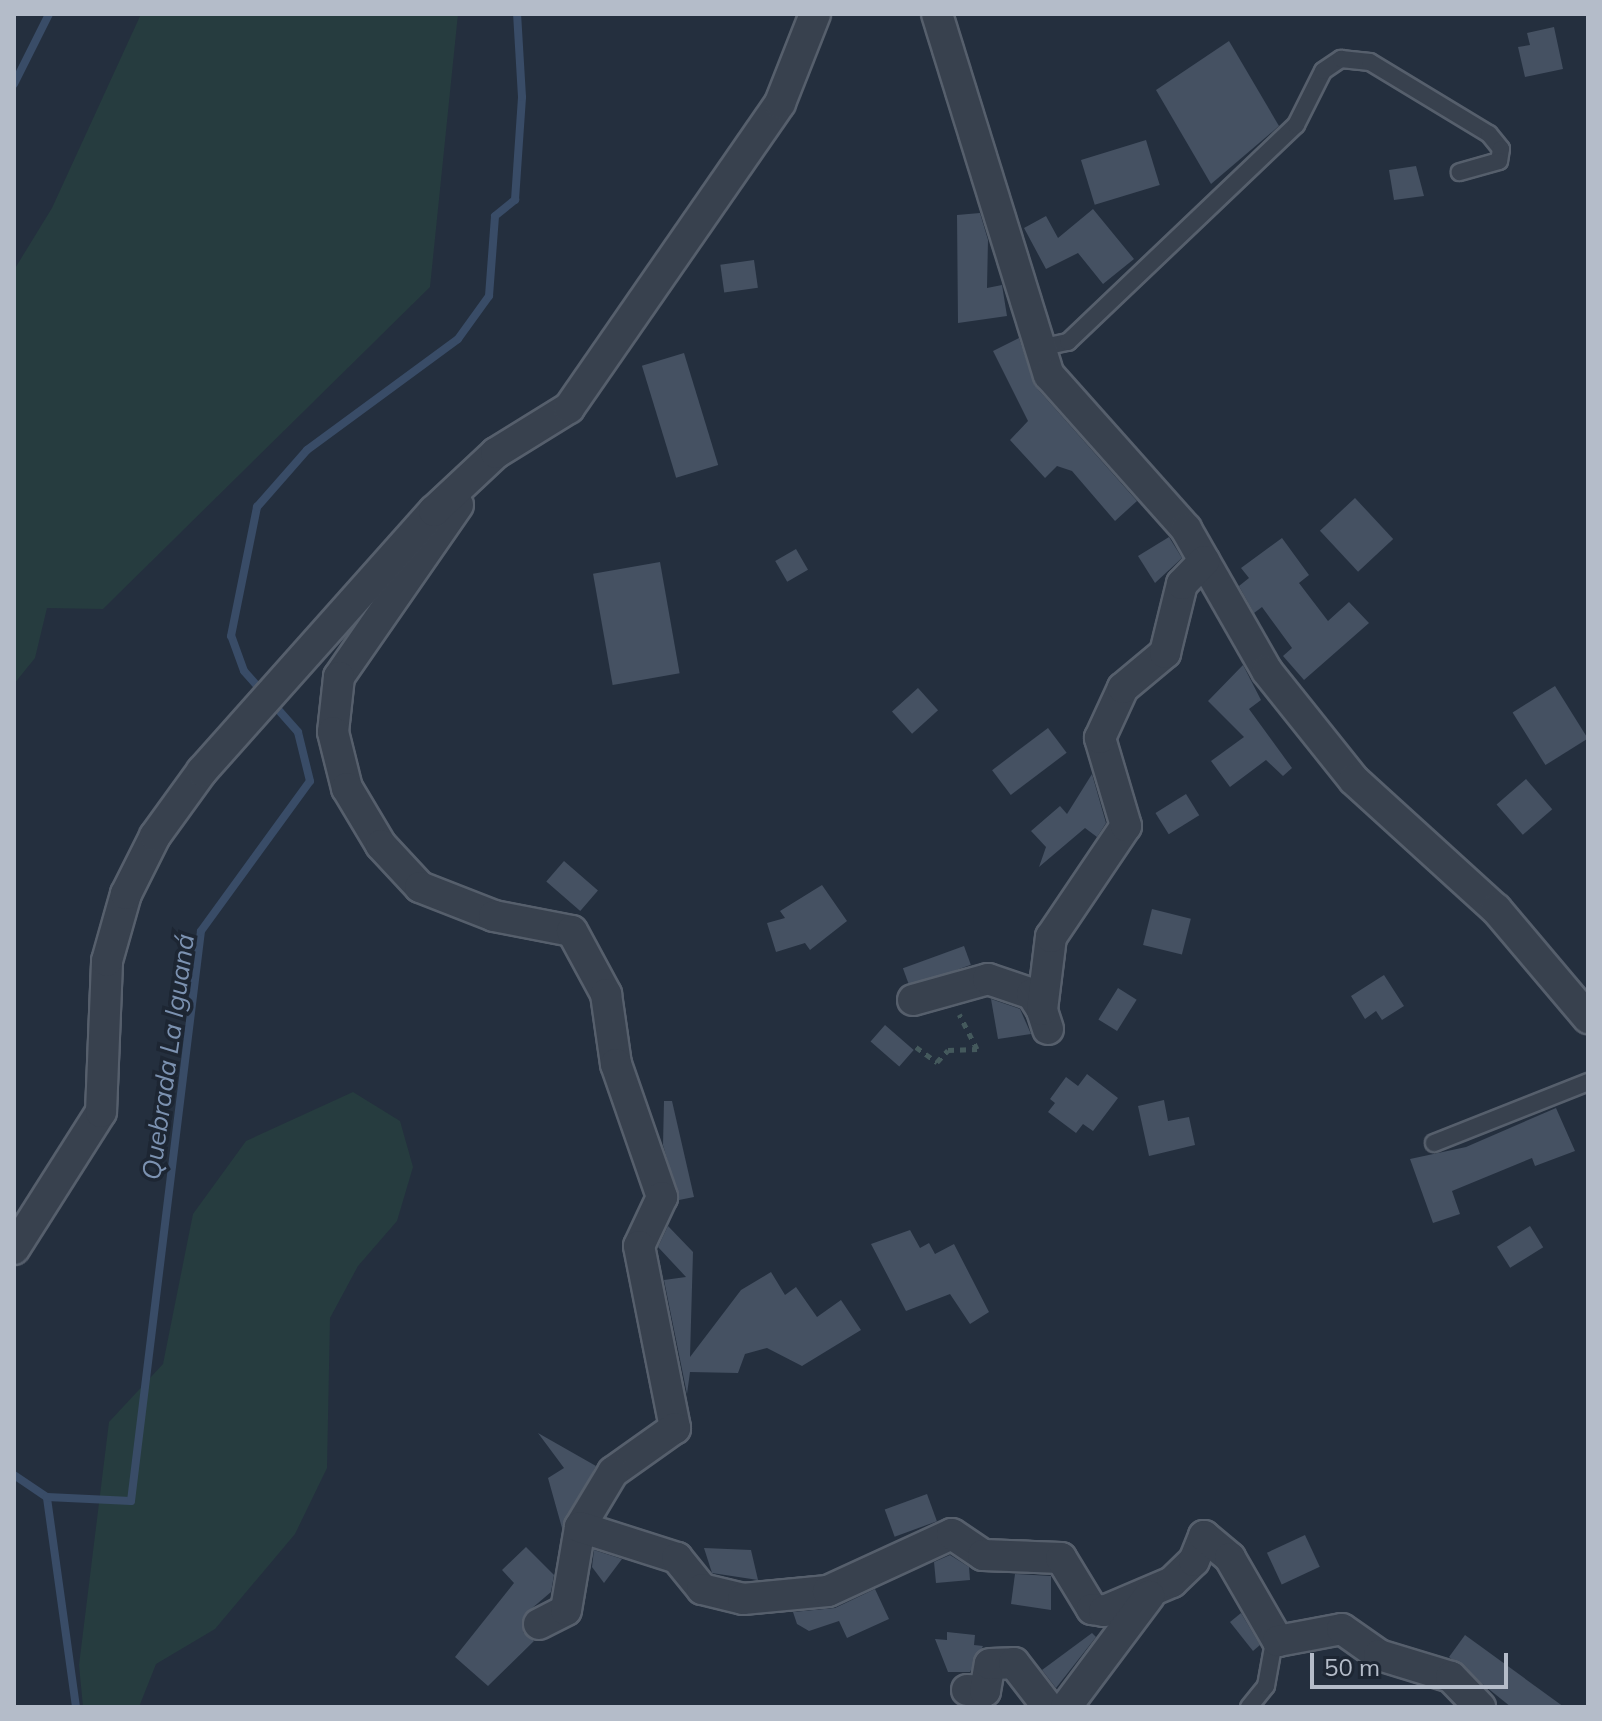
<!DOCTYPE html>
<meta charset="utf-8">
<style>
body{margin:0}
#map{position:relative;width:1602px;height:1721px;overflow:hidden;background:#242f3e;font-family:Mulish,sans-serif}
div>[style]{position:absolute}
.green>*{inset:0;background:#263c3f}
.stream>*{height:8px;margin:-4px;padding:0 4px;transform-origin:4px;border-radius:4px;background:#394c67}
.building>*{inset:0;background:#455162;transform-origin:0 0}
.path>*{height:5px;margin-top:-2.5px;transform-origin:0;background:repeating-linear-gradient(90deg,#44595c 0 6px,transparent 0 12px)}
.roads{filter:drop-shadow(2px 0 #565f6c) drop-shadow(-2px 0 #565f6c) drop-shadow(0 2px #565f6c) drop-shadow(0 -2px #565f6c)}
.lane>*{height:16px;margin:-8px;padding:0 8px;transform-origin:8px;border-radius:8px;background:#38414e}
.street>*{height:30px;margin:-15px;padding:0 15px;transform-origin:15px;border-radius:15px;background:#38414e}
span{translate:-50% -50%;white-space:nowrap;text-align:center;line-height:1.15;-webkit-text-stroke:7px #1d2633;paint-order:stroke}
.water-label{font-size:26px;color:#7c92b1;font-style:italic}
.frame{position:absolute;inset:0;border:16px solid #b4bcc9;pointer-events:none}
.scale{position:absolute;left:1310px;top:1653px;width:198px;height:36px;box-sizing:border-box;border:4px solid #b4bcc9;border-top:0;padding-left:10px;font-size:24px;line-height:28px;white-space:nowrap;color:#b4bcc9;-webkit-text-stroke:6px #1d2633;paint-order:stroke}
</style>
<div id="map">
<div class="green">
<i style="clip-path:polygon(141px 14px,458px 14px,430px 287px,103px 609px,47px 608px,35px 658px,14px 684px,14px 270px,52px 208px)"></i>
<i style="clip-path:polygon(353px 1092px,400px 1121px,413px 1167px,397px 1221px,358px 1266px,330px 1318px,327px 1468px,295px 1534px,215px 1629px,156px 1664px,139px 1707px,83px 1707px,79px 1665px,109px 1422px,163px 1364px,193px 1214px,246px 1141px)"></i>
</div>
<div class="stream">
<i style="left:14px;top:84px;width:78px;rotate:-63.4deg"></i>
<i style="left:14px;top:1475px;width:40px;rotate:34deg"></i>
<i style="left:76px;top:1707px;width:212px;rotate:-97.9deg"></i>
<i style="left:47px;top:1497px;width:84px;rotate:2.7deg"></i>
<i style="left:131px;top:1501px;width:574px;rotate:-83deg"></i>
<i style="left:201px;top:931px;width:185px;rotate:-54deg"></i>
<i style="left:310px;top:781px;width:50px;rotate:-103.8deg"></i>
<i style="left:298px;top:732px;width:81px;rotate:-131.5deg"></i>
<i style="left:244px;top:671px;width:37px;rotate:-110deg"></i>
<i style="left:231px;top:636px;width:132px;rotate:-78.6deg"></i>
<i style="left:257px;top:507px;width:76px;rotate:-48.7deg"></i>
<i style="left:307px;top:450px;width:187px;rotate:-36.3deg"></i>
<i style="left:458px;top:339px;width:53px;rotate:-54.2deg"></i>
<i style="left:489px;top:296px;width:80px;rotate:-85.7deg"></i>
<i style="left:495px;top:216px;width:26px;rotate:-39deg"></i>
<i style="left:515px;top:200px;width:103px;rotate:-86.1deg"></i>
<i style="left:522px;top:97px;width:83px;rotate:-93.4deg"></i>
</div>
<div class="building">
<i style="clip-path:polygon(1554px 27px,1563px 69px,1525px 77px,1518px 47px,1530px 45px,1527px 33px)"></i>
<i style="clip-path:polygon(1229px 41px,1279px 126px,1211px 184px,1156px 90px)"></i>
<i style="left:1146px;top:140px;width:47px;height:68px;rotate:73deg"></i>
<i style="clip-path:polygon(1416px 166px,1424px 196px,1394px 200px,1389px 170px)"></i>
<i style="clip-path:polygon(1093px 209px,1134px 259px,1103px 284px,1078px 253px,1046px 269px,1024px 228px,1046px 216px,1058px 238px)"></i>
<i style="clip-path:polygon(980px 213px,988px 240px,987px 288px,1002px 285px,1007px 316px,958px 323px,957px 215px)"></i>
<i style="left:754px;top:260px;width:28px;height:34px;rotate:82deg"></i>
<i style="clip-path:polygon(1019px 338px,1035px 386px,1137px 501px,1115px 521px,1072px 471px,1057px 466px,1045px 478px,1010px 440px,1028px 421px,993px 351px)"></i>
<i style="left:684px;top:353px;width:117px;height:44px;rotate:73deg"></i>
<i style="left:1355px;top:498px;width:56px;height:48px;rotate:47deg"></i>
<i style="clip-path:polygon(1169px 537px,1182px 558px,1155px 583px,1138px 556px)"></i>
<i style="clip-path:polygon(1282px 538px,1309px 575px,1299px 583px,1328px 621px,1349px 602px,1369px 623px,1304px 680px,1283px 656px,1292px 648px,1262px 607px,1254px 613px,1239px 586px,1249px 578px,1241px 568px)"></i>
<i style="left:796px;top:549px;width:24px;height:24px;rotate:60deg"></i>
<i style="left:660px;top:562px;width:113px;height:68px;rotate:80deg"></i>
<i style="clip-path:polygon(1243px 665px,1261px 700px,1249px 709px,1292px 768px,1283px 776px,1266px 760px,1230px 787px,1211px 761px,1244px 737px,1208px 701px)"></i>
<i style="left:1555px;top:686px;width:62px;height:50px;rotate:58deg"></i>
<i style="left:918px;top:688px;width:30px;height:35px;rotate:48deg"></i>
<i style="left:1048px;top:728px;width:31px;height:70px;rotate:53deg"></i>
<i style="clip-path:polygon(1092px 774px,1106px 823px,1097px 837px,1085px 828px,1039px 867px,1046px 847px,1031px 831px,1060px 806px,1067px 814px)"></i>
<i style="left:1526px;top:779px;width:40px;height:39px;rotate:49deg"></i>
<i style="left:1186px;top:794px;width:25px;height:36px;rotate:58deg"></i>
<i style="left:564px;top:861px;width:45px;height:27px;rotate:41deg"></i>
<i style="clip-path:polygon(822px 885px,847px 921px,810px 950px,805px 943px,776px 952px,767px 923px,785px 918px,780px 911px)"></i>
<i style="left:1152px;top:909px;width:40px;height:37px;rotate:14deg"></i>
<i style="left:964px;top:946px;width:20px;height:65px;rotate:70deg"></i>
<i style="clip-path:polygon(1384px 975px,1404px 1006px,1382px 1020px,1376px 1011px,1365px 1019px,1351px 996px)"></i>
<i style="left:1118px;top:988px;width:22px;height:37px;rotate:32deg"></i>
<i style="clip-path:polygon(991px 999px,1020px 1009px,1031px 1034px,998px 1039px)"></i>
<i style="left:885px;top:1025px;width:38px;height:22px;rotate:41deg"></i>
<i style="clip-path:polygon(1087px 1074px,1118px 1098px,1093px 1131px,1083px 1124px,1076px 1133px,1048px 1112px,1055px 1103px,1050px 1099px,1066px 1077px,1078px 1086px)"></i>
<i style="clip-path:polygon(1164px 1100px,1168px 1121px,1189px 1117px,1195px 1145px,1149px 1156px,1138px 1106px)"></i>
<i style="clip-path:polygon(664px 1101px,672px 1101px,694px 1197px,679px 1200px,663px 1145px)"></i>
<i style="clip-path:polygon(1556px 1108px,1575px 1151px,1535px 1166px,1532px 1158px,1452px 1191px,1460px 1214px,1433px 1223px,1410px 1159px,1466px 1147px)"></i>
<i style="clip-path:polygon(668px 1226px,693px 1252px,690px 1357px,741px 1290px,771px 1272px,785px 1295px,796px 1287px,817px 1317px,841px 1300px,861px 1330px,802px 1366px,767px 1348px,745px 1354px,738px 1373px,690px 1372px,687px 1394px,664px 1280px,686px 1277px,658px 1247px)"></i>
<i style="left:1530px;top:1226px;width:25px;height:39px;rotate:58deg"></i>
<i style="clip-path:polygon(910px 1230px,920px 1248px,929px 1243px,935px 1254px,954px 1244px,989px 1312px,970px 1324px,950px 1294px,906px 1311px,871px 1244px)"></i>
<i style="clip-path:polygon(538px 1433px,596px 1466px,562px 1528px,548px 1478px,564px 1468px)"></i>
<i style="left:927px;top:1494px;width:29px;height:45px;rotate:70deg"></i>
<i style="left:1305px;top:1535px;width:35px;height:42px;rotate:65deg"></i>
<i style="clip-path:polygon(526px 1547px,554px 1575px,551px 1592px,524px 1615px,523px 1632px,534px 1641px,488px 1686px,455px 1657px,514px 1583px,502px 1570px)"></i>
<i style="clip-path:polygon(704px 1548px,751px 1550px,758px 1580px,712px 1573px)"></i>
<i style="clip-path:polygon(594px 1550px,622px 1559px,604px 1583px,592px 1567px)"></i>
<i style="clip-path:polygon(950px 1555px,969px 1567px,970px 1580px,936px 1583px,934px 1562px)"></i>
<i style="clip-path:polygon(1015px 1574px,1051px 1576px,1051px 1610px,1011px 1604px)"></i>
<i style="clip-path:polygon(875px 1589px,889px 1619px,847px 1638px,839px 1621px,809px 1631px,797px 1624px,793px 1612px,835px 1608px)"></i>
<i style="clip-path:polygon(1241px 1613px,1260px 1645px,1253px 1651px,1230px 1622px)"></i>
<i style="clip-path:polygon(947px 1632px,975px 1635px,974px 1645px,983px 1646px,970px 1672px,948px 1672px,935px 1639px,947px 1640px)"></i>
<i style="clip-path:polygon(1092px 1633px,1096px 1637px,1056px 1688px,1042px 1670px)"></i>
<i style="clip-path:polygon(1465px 1635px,1564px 1707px,1511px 1707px,1449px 1657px)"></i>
</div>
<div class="path">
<i style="left:916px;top:1047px;width:26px;rotate:36deg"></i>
<i style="left:937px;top:1062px;width:16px;rotate:-47deg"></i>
<i style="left:948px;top:1050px;width:29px;rotate:-2deg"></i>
<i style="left:977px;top:1049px;width:39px;rotate:-117deg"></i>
</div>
<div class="roads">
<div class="lane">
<i style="left:1039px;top:348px;width:30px;rotate:-12deg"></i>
<i style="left:1068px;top:342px;width:315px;rotate:-43.6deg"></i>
<i style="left:1296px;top:125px;width:60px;rotate:-63.4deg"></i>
<i style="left:1323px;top:71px;width:22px;rotate:-34deg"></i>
<i style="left:1341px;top:59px;width:29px;rotate:6deg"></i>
<i style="left:1370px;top:62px;width:139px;rotate:31.2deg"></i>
<i style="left:1489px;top:134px;width:19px;rotate:51deg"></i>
<i style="left:1501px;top:149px;width:12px;rotate:99deg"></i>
<i style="left:1499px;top:161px;width:41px;rotate:164.2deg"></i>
<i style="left:1434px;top:1143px;width:166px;rotate:-21.6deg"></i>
<i style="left:1249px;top:1707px;width:27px;rotate:-51deg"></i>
<i style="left:1266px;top:1686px;width:51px;rotate:-79.8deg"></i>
</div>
<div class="street">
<i style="left:937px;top:14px;width:378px;rotate:72.8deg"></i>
<i style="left:1049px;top:375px;width:206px;rotate:48.3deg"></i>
<i style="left:1186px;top:529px;width:163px;rotate:60.3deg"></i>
<i style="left:1267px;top:671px;width:139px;rotate:51.4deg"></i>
<i style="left:1354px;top:780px;width:192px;rotate:42.3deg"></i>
<i style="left:1496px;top:909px;width:143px;rotate:49.8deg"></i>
<i style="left:458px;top:505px;width:209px;rotate:124.7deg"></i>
<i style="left:339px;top:677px;width:55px;rotate:96.2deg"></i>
<i style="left:333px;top:732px;width:58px;rotate:76deg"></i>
<i style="left:347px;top:788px;width:66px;rotate:59.2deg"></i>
<i style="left:381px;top:845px;width:57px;rotate:47.1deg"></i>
<i style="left:420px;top:887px;width:79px;rotate:21.4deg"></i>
<i style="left:494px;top:916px;width:79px;rotate:10.9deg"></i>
<i style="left:572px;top:931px;width:72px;rotate:61.6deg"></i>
<i style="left:606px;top:994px;width:71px;rotate:81.9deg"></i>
<i style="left:616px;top:1064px;width:141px;rotate:70.9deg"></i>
<i style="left:662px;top:1197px;width:54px;rotate:115.1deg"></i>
<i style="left:639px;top:1246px;width:186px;rotate:78.8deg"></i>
<i style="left:675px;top:1428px;width:76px;rotate:144.6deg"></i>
<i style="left:613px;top:1472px;width:64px;rotate:121deg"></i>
<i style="left:913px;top:1000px;width:78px;rotate:-15.6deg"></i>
<i style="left:988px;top:979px;width:46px;rotate:18.8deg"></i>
<i style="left:1032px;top:994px;width:19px;rotate:58deg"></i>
<i style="left:1048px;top:1029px;width:20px;rotate:-108deg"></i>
<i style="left:1042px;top:1010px;width:74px;rotate:-83deg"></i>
<i style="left:1051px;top:937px;width:134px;rotate:-56deg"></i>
<i style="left:1126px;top:826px;width:92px;rotate:-106.5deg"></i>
<i style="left:1100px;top:738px;width:55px;rotate:-65.3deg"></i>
<i style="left:1123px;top:688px;width:55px;rotate:-39.8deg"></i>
<i style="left:1165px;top:653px;width:71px;rotate:-76.2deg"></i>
<i style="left:1182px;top:584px;width:32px;rotate:-46deg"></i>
<i style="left:14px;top:1249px;width:162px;rotate:-57.6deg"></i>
<i style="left:101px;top:1112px;width:151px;rotate:-87.7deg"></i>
<i style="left:107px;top:961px;width:70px;rotate:-74.2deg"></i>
<i style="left:126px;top:894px;width:65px;rotate:-63.4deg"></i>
<i style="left:155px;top:836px;width:80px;rotate:-54.1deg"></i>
<i style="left:202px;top:771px;width:348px;rotate:-48.3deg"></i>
<i style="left:434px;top:511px;width:85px;rotate:-43.1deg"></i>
<i style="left:496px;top:453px;width:86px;rotate:-31.7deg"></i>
<i style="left:569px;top:408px;width:371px;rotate:-55.3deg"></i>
<i style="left:780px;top:103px;width:96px;rotate:-68.5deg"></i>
<i style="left:539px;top:1624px;width:30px;rotate:-27deg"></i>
<i style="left:566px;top:1610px;width:84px;rotate:-80.4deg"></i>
<i style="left:580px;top:1527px;width:102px;rotate:17.7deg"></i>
<i style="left:677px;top:1558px;width:40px;rotate:51deg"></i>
<i style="left:702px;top:1589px;width:42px;rotate:13.7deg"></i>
<i style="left:743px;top:1599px;width:85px;rotate:-5.4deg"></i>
<i style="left:828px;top:1591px;width:136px;rotate:-24.7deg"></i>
<i style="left:952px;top:1534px;width:37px;rotate:34deg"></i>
<i style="left:983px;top:1555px;width:78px;rotate:2.2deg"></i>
<i style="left:1061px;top:1558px;width:60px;rotate:58.7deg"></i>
<i style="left:1092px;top:1609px;width:12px;rotate:9deg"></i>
<i style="left:1104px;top:1611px;width:74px;rotate:-23.1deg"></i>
<i style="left:1172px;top:1582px;width:30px;rotate:-44deg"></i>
<i style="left:1194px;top:1561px;width:27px;rotate:-68deg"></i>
<i style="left:1204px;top:1536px;width:34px;rotate:40deg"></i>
<i style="left:1230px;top:1558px;width:96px;rotate:60deg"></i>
<i style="left:1278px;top:1641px;width:65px;rotate:-10.6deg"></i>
<i style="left:1342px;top:1629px;width:45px;rotate:35.1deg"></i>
<i style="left:1379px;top:1655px;width:75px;rotate:17deg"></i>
<i style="left:1451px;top:1677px;width:42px;rotate:46deg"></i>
<i style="left:967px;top:1690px;width:18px;rotate:3deg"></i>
<i style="left:985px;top:1691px;width:27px;rotate:-80deg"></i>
<i style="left:990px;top:1664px;width:24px;rotate:-2deg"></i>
<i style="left:1014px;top:1663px;width:56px;rotate:52.3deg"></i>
<i style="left:1066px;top:1707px;width:139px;rotate:-53.2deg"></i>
</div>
</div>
<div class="water-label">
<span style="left:168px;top:1057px;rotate:-82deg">Quebrada La Iguaná</span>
</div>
<div class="frame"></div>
<div class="scale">50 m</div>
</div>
